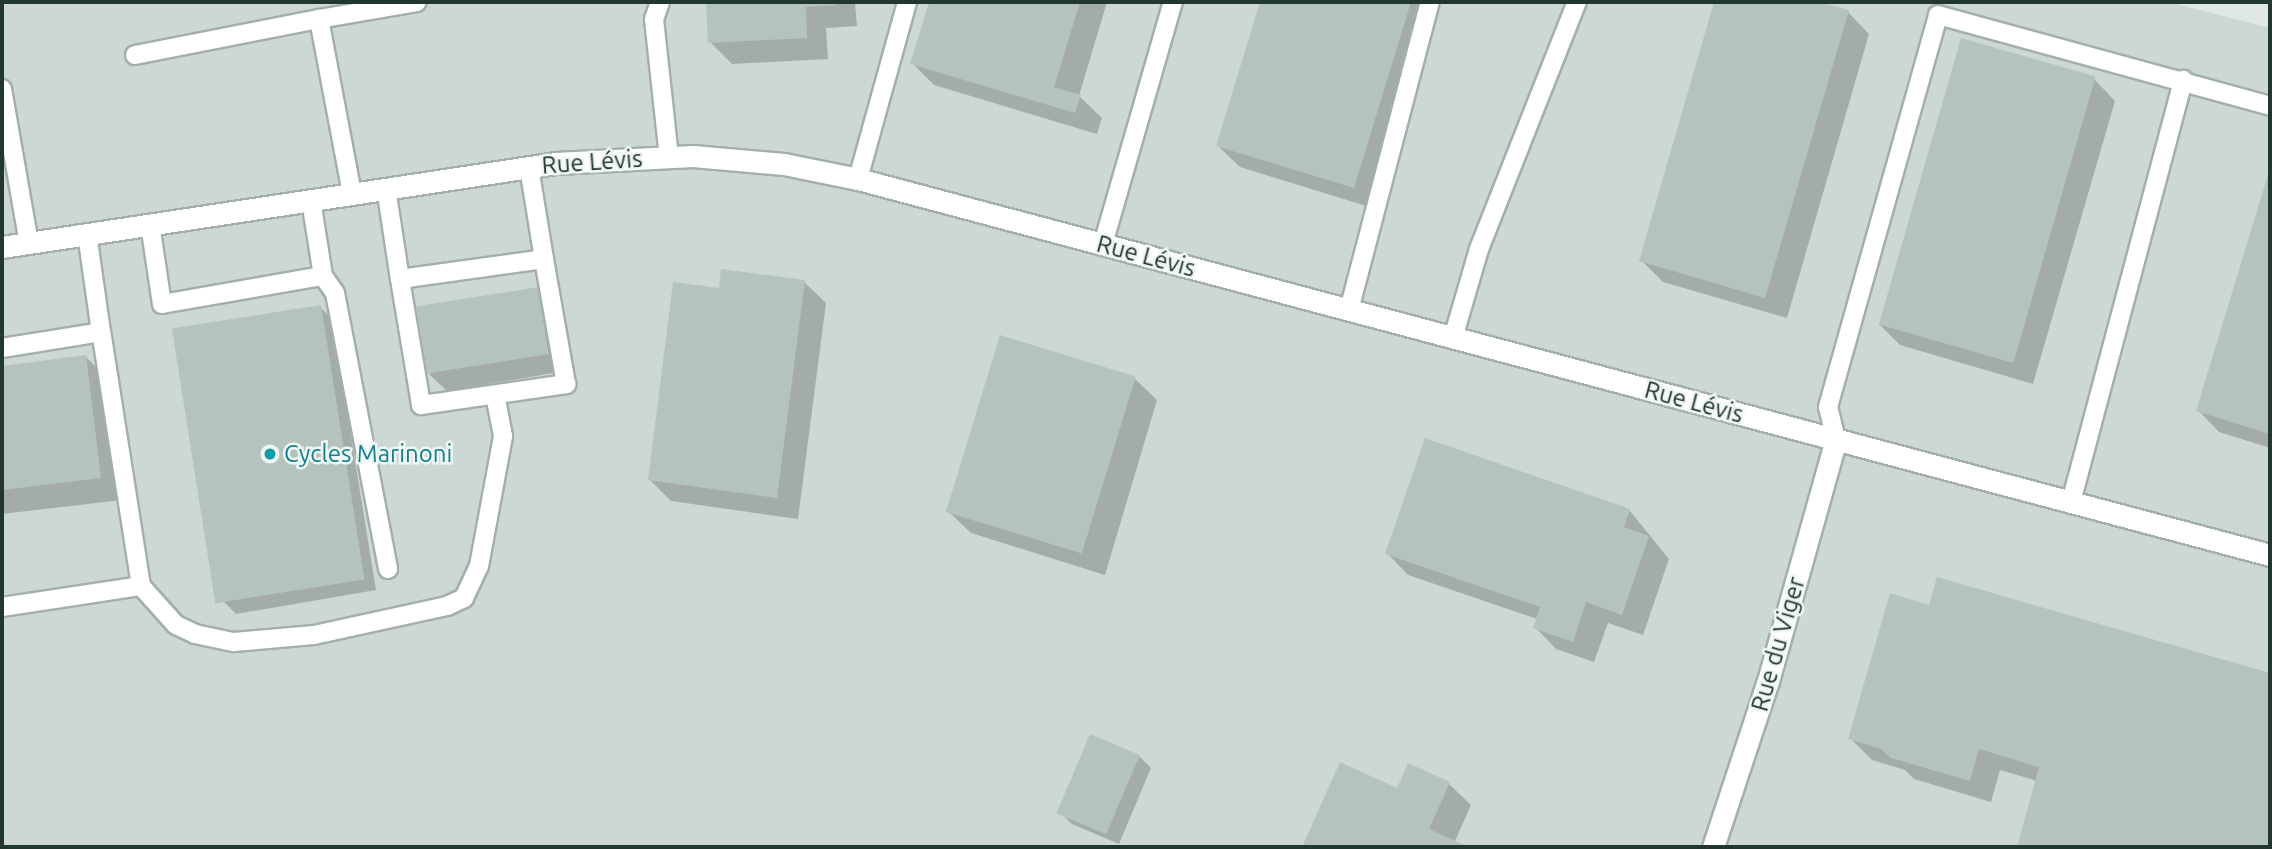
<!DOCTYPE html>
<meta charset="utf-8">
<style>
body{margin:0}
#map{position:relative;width:2272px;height:849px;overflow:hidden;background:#dfe8e5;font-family:Ubuntu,sans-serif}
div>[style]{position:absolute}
.built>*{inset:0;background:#cdd8d4}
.shadow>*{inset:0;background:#0003}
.building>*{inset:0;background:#b5c3be;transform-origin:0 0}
.roads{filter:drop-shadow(2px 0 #a3afac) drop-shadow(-2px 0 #a3afac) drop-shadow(0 2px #a3afac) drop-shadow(0 -2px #a3afac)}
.service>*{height:18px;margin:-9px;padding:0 9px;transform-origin:9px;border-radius:9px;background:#fff}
.minor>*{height:21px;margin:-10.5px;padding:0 10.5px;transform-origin:10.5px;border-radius:10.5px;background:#fff}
.dots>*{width:19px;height:19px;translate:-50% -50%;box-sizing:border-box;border:4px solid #eff6f3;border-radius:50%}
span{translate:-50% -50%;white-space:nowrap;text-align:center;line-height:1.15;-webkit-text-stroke:5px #eff6f3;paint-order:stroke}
.street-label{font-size:24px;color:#223632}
.culture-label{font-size:24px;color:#0d838f}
.left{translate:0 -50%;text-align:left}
.frame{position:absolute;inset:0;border:4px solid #223632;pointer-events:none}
</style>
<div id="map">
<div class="built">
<i style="clip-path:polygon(2px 2px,2169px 2px,2270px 28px,2270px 847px,2px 847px)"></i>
</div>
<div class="shadow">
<i style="clip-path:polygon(708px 2px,855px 2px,857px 26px,826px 28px,828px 59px,732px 64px,710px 42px)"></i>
<i style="clip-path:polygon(931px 2px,1107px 2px,1079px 96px,1102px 118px,1097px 134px,934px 85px,912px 63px)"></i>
<i style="clip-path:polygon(1262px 2px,1438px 2px,1376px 209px,1240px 167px,1218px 146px)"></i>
<i style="clip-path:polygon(1716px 2px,1812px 2px,1848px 12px,1869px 34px,1787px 318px,1663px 282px,1641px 260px)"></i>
<i style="clip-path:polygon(2094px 79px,2115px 101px,2033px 384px,1900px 345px,1879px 324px)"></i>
<i style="clip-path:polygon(2270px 172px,2270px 448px,2219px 432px,2198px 410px)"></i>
<i style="clip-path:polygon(804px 282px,826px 303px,798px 519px,671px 501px,650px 480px,720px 290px)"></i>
<i style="clip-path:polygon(537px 289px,554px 306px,565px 371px,447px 391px,429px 374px)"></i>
<i style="clip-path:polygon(320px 307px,332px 319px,376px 590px,236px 614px,224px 602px)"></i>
<i style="clip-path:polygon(85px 356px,107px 378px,122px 500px,2px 514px,2px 368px)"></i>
<i style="clip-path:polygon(1135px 379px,1157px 400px,1105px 575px,971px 533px,949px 512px)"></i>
<i style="clip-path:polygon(1426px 440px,1630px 511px,1669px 559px,1643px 635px,1608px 623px,1594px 662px,1556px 649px,1535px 627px,1537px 619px,1408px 575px,1387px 553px)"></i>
<i style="clip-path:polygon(1938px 579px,2270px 675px,2270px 847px,2019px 847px,2037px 781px,2000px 770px,1991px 802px,1914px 779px,1905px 770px,1872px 760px,1850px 738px,1931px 607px)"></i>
<i style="clip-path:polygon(1139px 756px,1151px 768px,1119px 844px,1072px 824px,1060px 812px)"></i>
<i style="clip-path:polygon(1341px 765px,1398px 790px,1409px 766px,1449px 784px,1471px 805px,1455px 841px,1464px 847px,1304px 847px)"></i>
</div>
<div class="building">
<i style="clip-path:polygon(706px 2px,836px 2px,836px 5px,806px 7px,807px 38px,708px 43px)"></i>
<i style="clip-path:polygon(929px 2px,1080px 2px,1054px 87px,1081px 95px,1075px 113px,910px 64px)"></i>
<i style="clip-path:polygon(1260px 2px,1411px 2px,1354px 188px,1216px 146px)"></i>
<i style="clip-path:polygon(1714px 2px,1819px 2px,1849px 10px,1765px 298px,1639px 261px)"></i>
<i style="left:1961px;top:38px;width:140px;height:298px;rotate:16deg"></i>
<i style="clip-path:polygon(2270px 168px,2270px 434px,2196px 411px)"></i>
<i style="clip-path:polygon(721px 269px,805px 280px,777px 498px,648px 480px,673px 282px,719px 288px)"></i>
<i style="left:538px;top:287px;width:68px;height:123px;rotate:81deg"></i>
<i style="left:321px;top:305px;width:278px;height:151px;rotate:81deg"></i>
<i style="left:1000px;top:335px;width:142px;height:185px;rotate:17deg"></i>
<i style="clip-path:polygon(86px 355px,101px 478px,2px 490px,2px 366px)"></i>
<i style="clip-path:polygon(1425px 438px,1630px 509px,1624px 527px,1649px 536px,1622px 615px,1586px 602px,1573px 642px,1533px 628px,1540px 607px,1385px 554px)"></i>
<i style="clip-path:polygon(1937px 577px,2270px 673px,2270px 847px,2017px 847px,2039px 767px,1979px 749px,1970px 781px,1891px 758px,1881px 749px,1848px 739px,1890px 593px,1929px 605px)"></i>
<i style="left:1090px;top:734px;width:54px;height:86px;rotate:23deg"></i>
<i style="clip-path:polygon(1340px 762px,1397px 788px,1408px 763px,1450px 782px,1429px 829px,1469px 847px,1302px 847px)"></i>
</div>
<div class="roads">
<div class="service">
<i style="left:660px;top:2px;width:18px;rotate:109deg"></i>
<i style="left:654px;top:19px;width:139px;rotate:83.8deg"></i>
<i style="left:319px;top:19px;width:99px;rotate:-9.8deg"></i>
<i style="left:135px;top:55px;width:187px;rotate:-11.1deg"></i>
<i style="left:319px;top:19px;width:178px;rotate:79.3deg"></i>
<i style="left:2px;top:89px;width:156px;rotate:80.1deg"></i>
<i style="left:858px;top:179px;width:184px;rotate:-74.5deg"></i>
<i style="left:386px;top:188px;width:92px;rotate:81.3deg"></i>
<i style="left:400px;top:279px;width:145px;rotate:-7.9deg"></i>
<i style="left:544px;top:259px;width:93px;rotate:-99.3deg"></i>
<i style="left:150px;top:224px;width:81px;rotate:81.5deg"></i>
<i style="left:162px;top:304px;width:163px;rotate:-9.9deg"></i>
<i style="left:323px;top:276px;width:77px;rotate:-99deg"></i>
<i style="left:1103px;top:244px;width:252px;rotate:-73.9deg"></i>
<i style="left:323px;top:276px;width:21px;rotate:55deg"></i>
<i style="left:335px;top:293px;width:281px;rotate:79.1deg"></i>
<i style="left:400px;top:279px;width:128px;rotate:80.5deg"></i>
<i style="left:421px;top:405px;width:147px;rotate:-8.2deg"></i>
<i style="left:566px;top:384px;width:127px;rotate:-100deg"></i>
<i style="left:1349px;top:310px;width:318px;rotate:-75.3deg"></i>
<i style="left:1453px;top:338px;width:93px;rotate:-73.7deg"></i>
<i style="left:1479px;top:249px;width:266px;rotate:-68.4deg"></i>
<i style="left:2px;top:348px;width:100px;rotate:-9.2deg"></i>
<i style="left:101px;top:332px;width:99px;rotate:-98.1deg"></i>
<i style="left:1836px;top:439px;width:33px;rotate:-104deg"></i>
<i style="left:1828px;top:407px;width:407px;rotate:-74.3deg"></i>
<i style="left:1938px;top:15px;width:344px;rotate:15.3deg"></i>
<i style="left:2071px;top:502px;width:437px;rotate:-75.1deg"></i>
<i style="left:141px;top:586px;width:52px;rotate:48.1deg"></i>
<i style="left:176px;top:625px;width:21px;rotate:25deg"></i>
<i style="left:195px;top:634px;width:40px;rotate:12deg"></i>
<i style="left:234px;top:642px;width:80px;rotate:-5deg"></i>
<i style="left:314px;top:635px;width:136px;rotate:-12.3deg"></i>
<i style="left:447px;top:606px;width:19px;rotate:-25deg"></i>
<i style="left:464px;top:598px;width:35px;rotate:-65deg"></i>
<i style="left:479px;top:566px;width:132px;rotate:-79.5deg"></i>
<i style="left:503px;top:436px;width:42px;rotate:-101deg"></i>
<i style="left:2px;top:607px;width:141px;rotate:-8.6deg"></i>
<i style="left:141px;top:586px;width:257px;rotate:-98.9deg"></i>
</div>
<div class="minor">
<i style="left:2px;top:247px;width:560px;rotate:-8.62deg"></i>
<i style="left:556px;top:163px;width:137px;rotate:-2.9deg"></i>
<i style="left:693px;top:156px;width:91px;rotate:5deg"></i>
<i style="left:784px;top:164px;width:76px;rotate:11.5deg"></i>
<i style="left:858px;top:179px;width:1461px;rotate:14.91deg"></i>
<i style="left:1713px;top:847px;width:175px;rotate:-71.7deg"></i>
<i style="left:1768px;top:681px;width:251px;rotate:-74.3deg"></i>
</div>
</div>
<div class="dots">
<i style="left:270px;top:454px;background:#0f9aa8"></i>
</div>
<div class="street-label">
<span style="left:592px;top:162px;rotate:-4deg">Rue Lévis</span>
<span style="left:1146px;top:256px;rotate:15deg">Rue Lévis</span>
<span style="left:1694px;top:402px;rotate:15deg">Rue Lévis</span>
<span style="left:1778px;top:644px;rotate:-74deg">Rue du Viger</span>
</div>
<div class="culture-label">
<span class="left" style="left:284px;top:454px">Cycles Marinoni</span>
</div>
<div class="frame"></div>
</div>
